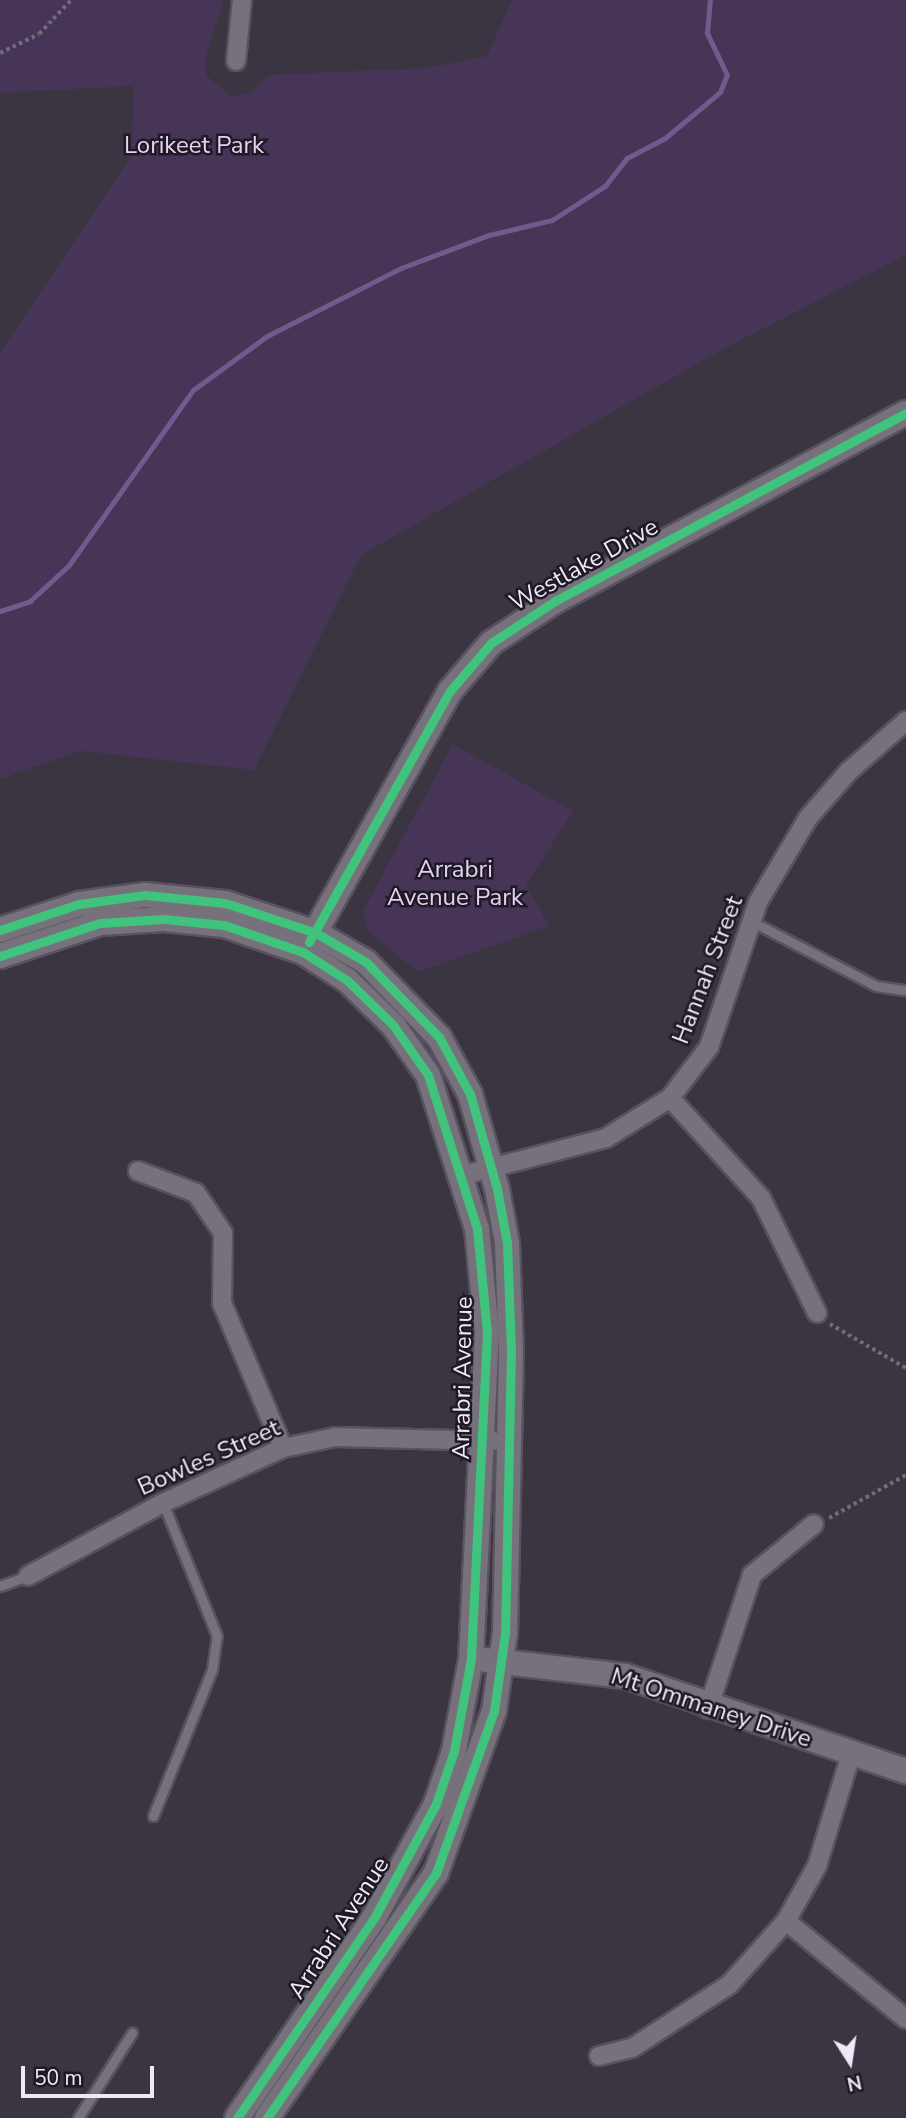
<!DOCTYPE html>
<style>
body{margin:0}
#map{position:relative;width:906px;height:2118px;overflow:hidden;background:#3b3441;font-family:"Nunito Sans",sans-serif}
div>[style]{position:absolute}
.green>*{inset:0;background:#473558}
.stream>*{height:5px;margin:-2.5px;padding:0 2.5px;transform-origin:2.5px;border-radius:2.5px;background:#73598e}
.path>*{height:3.5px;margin-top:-1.75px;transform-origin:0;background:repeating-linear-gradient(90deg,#716c77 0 3.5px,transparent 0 7px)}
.roads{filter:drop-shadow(2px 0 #58515e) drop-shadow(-2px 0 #58515e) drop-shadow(0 2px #58515e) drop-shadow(0 -2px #58515e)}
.lane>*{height:9px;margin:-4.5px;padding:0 4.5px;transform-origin:4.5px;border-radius:4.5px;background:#77717c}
.street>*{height:18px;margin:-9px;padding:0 9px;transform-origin:9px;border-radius:9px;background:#77717c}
.secondary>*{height:24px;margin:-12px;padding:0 12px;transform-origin:12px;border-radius:12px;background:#77717c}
.cycleway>*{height:9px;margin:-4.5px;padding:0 4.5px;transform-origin:4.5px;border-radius:4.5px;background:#40c37c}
span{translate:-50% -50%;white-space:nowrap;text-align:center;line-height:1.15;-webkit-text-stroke:5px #1f1925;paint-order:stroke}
.park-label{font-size:24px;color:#e1d2f3}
.street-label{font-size:24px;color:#efe8f8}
.north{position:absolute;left:815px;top:2027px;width:70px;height:70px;-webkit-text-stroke:5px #1f1925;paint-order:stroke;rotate:168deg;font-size:19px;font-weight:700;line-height:28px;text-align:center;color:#efe8f8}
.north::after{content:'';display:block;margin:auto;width:24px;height:32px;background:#efe8f8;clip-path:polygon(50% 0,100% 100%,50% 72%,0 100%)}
.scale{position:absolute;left:21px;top:2066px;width:133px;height:32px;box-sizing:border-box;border:4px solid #efe8f8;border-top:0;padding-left:9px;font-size:21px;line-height:24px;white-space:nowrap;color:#efe8f8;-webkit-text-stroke:5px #1f1925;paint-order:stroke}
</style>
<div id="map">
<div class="green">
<i style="clip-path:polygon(0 0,224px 0,205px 58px,206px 75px,232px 97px,253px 91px,268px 75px,427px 68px,487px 56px,512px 0,906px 0,906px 255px,718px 352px,361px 555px,254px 770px,81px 751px,0 779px,0 353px,132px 155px,133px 86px,0 93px)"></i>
<i style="clip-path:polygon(453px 744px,573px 811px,526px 885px,549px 926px,418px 972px,368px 931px,363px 911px)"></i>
</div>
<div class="stream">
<i style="left:0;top:611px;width:32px;rotate:-18deg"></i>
<i style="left:30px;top:601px;width:53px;rotate:-42.7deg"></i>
<i style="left:69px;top:565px;width:214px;rotate:-54.7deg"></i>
<i style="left:193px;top:390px;width:92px;rotate:-36.1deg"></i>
<i style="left:267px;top:336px;width:150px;rotate:-26.9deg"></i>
<i style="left:401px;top:268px;width:94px;rotate:-20.6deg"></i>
<i style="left:489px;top:235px;width:65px;rotate:-13.4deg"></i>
<i style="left:552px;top:220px;width:63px;rotate:-32.7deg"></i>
<i style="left:605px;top:186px;width:36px;rotate:-52deg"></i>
<i style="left:627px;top:158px;width:43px;rotate:-27.8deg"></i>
<i style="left:665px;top:138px;width:72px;rotate:-39.9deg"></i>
<i style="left:720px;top:92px;width:18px;rotate:-68deg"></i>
<i style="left:727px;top:75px;width:47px;rotate:-115.5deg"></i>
<i style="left:707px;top:33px;width:33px;rotate:-85deg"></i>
</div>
<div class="path">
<i style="left:0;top:53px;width:43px;rotate:-26deg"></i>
<i style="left:39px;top:34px;width:47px;rotate:-46.7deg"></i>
<i style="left:830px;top:1324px;width:88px;rotate:30.1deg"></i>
<i style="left:829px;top:1518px;width:88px;rotate:-29.2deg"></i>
</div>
<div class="roads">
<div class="lane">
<i style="left:751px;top:921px;width:141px;rotate:27.5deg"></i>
<i style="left:876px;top:986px;width:30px;rotate:8deg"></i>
<i style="left:0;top:1586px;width:30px;rotate:-20deg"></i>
<i style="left:153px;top:1816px;width:157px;rotate:-68deg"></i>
<i style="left:212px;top:1670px;width:34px;rotate:-82deg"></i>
<i style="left:217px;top:1636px;width:144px;rotate:-112.1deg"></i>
<i style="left:78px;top:2118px;width:101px;rotate:-57.6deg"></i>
</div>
<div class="street">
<i style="left:236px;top:61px;width:61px;rotate:-84.4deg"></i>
<i style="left:670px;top:1098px;width:135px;rotate:47.7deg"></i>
<i style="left:761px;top:1198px;width:128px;rotate:64deg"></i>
<i style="left:138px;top:1171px;width:62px;rotate:20.8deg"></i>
<i style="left:196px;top:1193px;width:48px;rotate:56deg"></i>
<i style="left:223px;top:1233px;width:70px;rotate:90.8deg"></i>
<i style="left:222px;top:1303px;width:157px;rotate:67.2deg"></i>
<i style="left:464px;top:1175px;width:147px;rotate:-14.6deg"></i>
<i style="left:606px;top:1138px;width:75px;rotate:-32deg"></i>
<i style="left:670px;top:1098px;width:64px;rotate:-52.6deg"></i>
<i style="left:709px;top:1047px;width:153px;rotate:-71.3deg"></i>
<i style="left:758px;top:902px;width:98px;rotate:-59.2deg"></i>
<i style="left:808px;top:818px;width:62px;rotate:-48.9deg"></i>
<i style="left:849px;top:771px;width:76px;rotate:-41.3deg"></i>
<i style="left:28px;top:1576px;width:153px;rotate:-28.4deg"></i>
<i style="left:163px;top:1503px;width:132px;rotate:-24.6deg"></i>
<i style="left:283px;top:1448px;width:54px;rotate:-11.7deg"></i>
<i style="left:336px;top:1437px;width:157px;rotate:1.5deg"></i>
<i style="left:708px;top:1709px;width:141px;rotate:-71.8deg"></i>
<i style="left:752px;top:1575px;width:80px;rotate:-39.4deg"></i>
<i style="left:786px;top:1921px;width:155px;rotate:39.2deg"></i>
<i style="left:599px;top:2056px;width:34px;rotate:-14deg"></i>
<i style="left:632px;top:2048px;width:117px;rotate:-33.1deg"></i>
<i style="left:730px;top:1984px;width:84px;rotate:-48.4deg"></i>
<i style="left:786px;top:1921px;width:63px;rotate:-60.6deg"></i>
<i style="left:817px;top:1866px;width:117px;rotate:-73.1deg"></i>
</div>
<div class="secondary">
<i style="left:0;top:930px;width:83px;rotate:-18.2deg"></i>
<i style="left:79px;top:904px;width:67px;rotate:-7.8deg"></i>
<i style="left:145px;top:895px;width:80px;rotate:5.7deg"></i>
<i style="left:225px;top:903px;width:96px;rotate:18.2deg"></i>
<i style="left:316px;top:933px;width:58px;rotate:30.1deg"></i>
<i style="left:366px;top:962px;width:105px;rotate:45.8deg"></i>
<i style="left:439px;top:1037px;width:65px;rotate:61.5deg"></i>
<i style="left:470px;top:1094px;width:99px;rotate:74.1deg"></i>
<i style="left:497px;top:1189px;width:55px;rotate:79.5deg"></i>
<i style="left:507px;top:1243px;width:107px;rotate:87.9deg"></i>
<i style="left:511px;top:1350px;width:283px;rotate:91.2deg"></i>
<i style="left:505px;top:1633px;width:79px;rotate:98deg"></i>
<i style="left:494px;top:1711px;width:172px;rotate:109.7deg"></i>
<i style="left:436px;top:1873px;width:298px;rotate:124.6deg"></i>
<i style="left:308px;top:945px;width:291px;rotate:-60.8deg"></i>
<i style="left:450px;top:691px;width:63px;rotate:-49.5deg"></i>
<i style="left:491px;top:643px;width:77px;rotate:-33.3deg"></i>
<i style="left:555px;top:601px;width:398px;rotate:-28.2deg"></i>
<i style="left:0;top:956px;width:105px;rotate:-18.3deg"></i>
<i style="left:100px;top:923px;width:64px;rotate:-3.6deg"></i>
<i style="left:164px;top:919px;width:60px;rotate:5.7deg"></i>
<i style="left:224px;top:925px;width:83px;rotate:18.9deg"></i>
<i style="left:303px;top:952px;width:54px;rotate:32.8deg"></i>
<i style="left:348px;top:981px;width:63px;rotate:44.4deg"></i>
<i style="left:393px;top:1025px;width:61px;rotate:55deg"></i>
<i style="left:428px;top:1075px;width:162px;rotate:72.3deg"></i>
<i style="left:477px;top:1229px;width:103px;rotate:84.5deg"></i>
<i style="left:487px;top:1332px;width:327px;rotate:92.8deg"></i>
<i style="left:471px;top:1659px;width:94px;rotate:100.5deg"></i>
<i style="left:454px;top:1751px;width:56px;rotate:108.8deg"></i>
<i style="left:436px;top:1804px;width:130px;rotate:118.5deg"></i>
<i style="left:374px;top:1918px;width:242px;rotate:124.4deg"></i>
<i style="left:486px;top:1660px;width:140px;rotate:6.6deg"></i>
<i style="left:625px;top:1676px;width:297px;rotate:18.7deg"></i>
</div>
</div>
<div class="cycleway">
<i style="left:0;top:930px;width:83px;rotate:-18.2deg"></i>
<i style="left:79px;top:904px;width:67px;rotate:-7.8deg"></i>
<i style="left:145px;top:895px;width:80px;rotate:5.7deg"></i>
<i style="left:225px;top:903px;width:96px;rotate:18.2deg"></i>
<i style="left:316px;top:933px;width:58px;rotate:30.1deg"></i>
<i style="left:366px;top:962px;width:105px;rotate:45.8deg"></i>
<i style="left:439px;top:1037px;width:65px;rotate:61.5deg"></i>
<i style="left:470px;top:1094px;width:99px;rotate:74.1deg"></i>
<i style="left:497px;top:1189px;width:55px;rotate:79.5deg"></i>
<i style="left:507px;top:1243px;width:107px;rotate:87.9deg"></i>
<i style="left:511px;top:1350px;width:283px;rotate:91.2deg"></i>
<i style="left:505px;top:1633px;width:79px;rotate:98deg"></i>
<i style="left:494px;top:1711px;width:172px;rotate:109.7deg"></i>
<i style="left:436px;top:1873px;width:298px;rotate:124.6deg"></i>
<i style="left:309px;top:942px;width:288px;rotate:-60.7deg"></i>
<i style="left:450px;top:691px;width:63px;rotate:-49.5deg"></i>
<i style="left:491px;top:643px;width:77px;rotate:-33.3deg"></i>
<i style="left:555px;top:601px;width:398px;rotate:-28.2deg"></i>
<i style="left:0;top:956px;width:105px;rotate:-18.3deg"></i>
<i style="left:100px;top:923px;width:64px;rotate:-3.6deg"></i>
<i style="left:164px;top:919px;width:60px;rotate:5.7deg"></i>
<i style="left:224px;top:925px;width:83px;rotate:18.9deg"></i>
<i style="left:303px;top:952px;width:54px;rotate:32.8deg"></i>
<i style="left:348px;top:981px;width:63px;rotate:44.4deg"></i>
<i style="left:393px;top:1025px;width:61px;rotate:55deg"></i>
<i style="left:428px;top:1075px;width:162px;rotate:72.3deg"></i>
<i style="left:477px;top:1229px;width:103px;rotate:84.5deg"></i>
<i style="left:487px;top:1332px;width:327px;rotate:92.8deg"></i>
<i style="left:471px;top:1659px;width:94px;rotate:100.5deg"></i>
<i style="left:454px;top:1751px;width:56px;rotate:108.8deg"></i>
<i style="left:436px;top:1804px;width:130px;rotate:118.5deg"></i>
<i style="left:374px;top:1918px;width:242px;rotate:124.4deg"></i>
</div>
<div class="park-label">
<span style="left:194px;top:146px">Lorikeet Park</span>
<span style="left:455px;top:884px">Arrabri<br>Avenue Park</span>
</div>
<div class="street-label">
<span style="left:584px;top:565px;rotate:-29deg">Westlake Drive</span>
<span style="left:708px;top:970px;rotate:-69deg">Hannah Street</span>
<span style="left:463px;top:1378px;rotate:-89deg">Arrabri Avenue</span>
<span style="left:209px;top:1458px;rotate:-24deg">Bowles Street</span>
<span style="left:711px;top:1708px;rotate:18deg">Mt Ommaney Drive</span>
<span style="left:339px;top:1928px;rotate:-57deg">Arrabri Avenue</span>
</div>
<div class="north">N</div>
<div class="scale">50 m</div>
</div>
